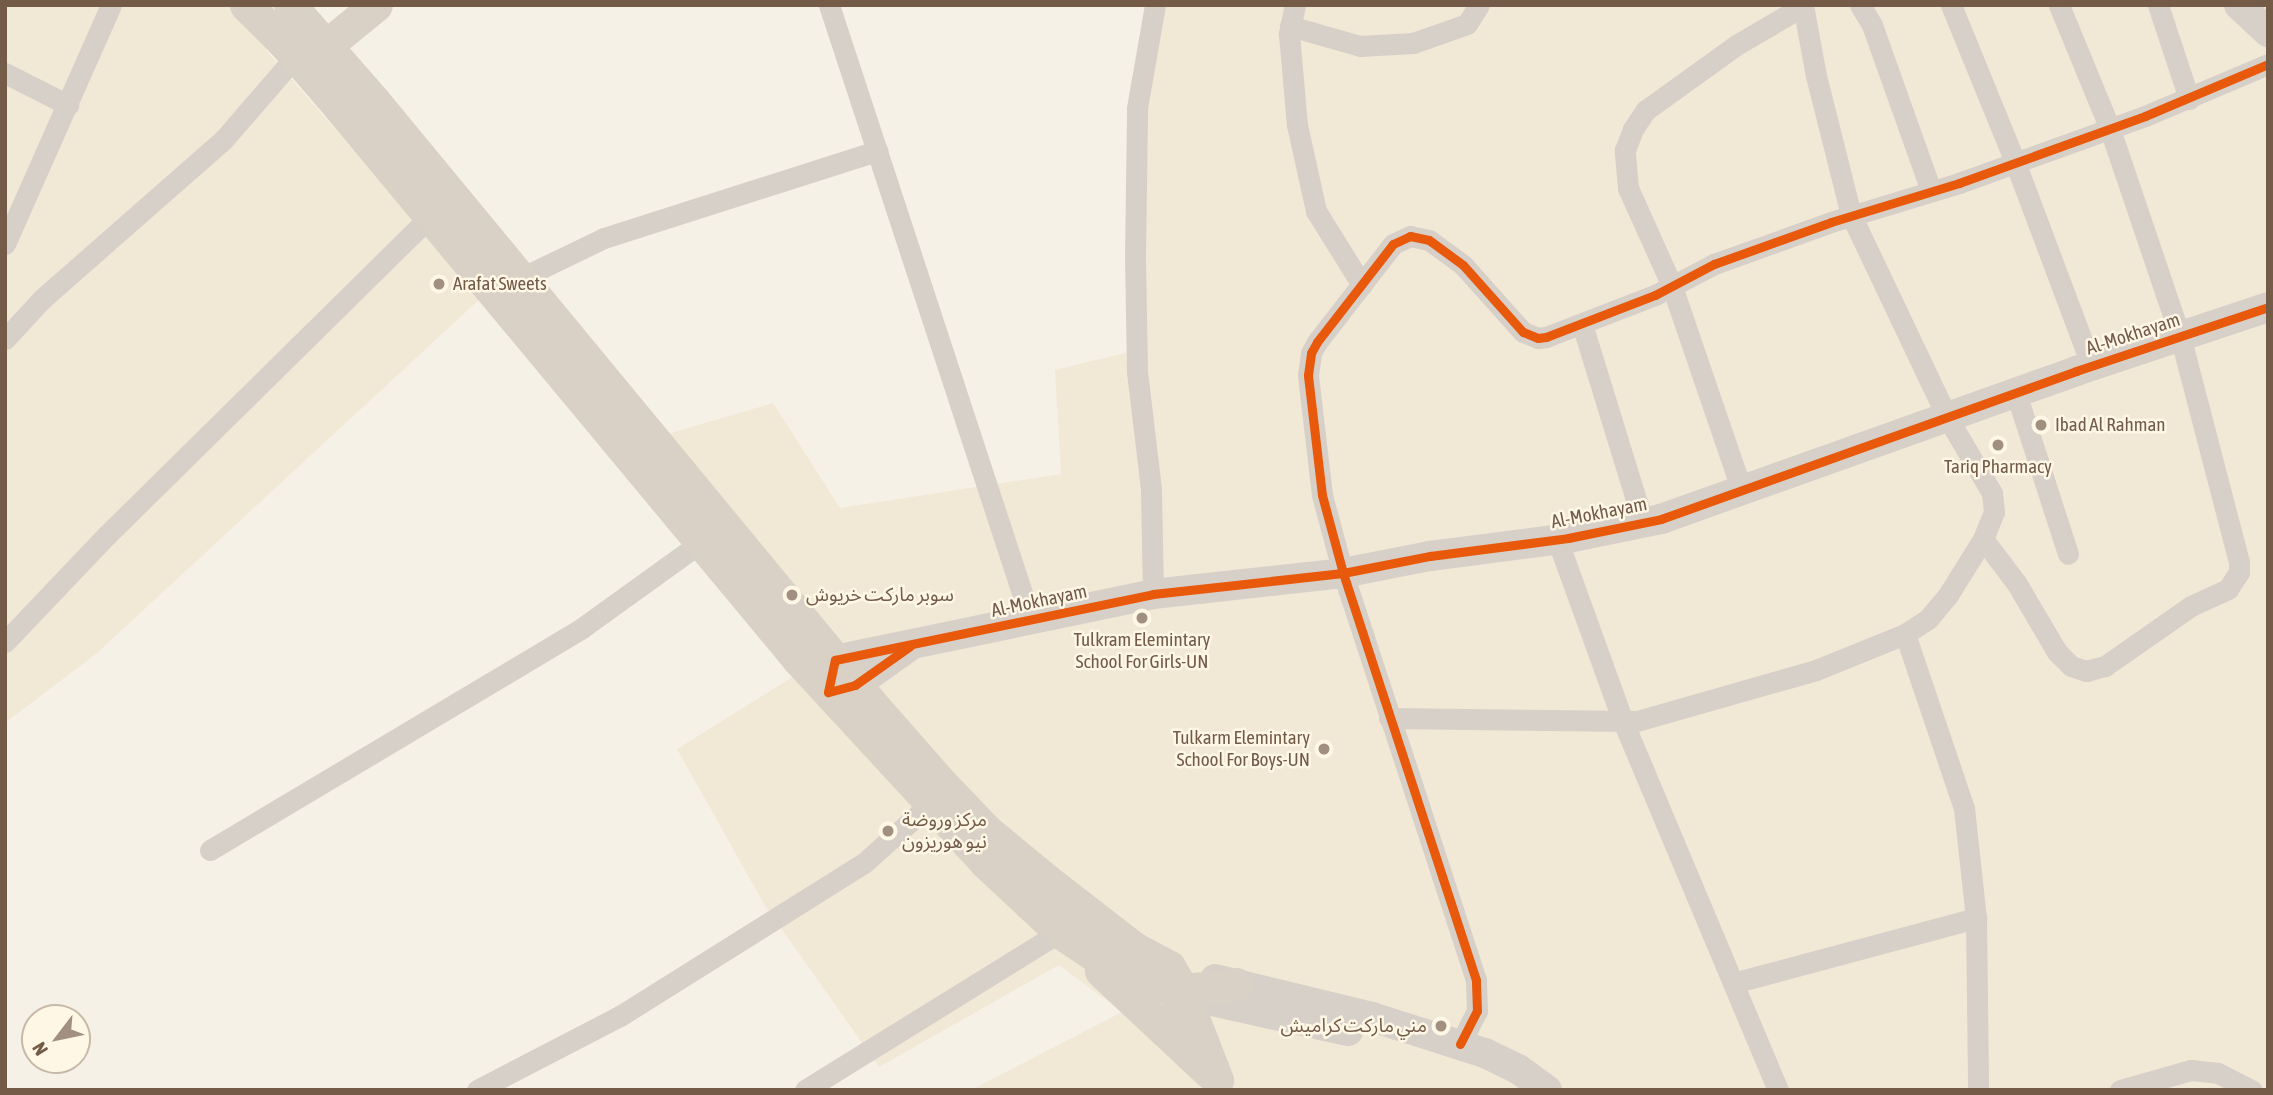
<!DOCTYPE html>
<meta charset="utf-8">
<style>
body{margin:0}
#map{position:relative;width:2273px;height:1095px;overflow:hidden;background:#f6f1e6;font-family:"Asap Condensed","Noto Sans Arabic",sans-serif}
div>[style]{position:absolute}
.residential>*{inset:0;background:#f2e8d6}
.street>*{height:21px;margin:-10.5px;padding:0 10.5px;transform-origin:10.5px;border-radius:10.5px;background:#d7d0c9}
.secondary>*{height:30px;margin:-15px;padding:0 15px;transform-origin:15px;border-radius:15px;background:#d7d0c9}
.primary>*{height:33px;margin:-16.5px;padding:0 16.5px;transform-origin:16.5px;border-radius:16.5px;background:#d9d1c5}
.cycleway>*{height:9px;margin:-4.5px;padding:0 4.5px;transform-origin:4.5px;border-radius:4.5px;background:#e8590c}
.dots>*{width:19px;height:19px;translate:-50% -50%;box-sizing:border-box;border:4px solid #fff7e6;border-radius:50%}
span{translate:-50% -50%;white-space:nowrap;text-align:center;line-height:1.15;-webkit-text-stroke:5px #fff7e6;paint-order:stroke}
.poi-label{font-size:19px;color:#735b48}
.left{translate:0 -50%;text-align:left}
.right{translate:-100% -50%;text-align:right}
.street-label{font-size:19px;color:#735b48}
.frame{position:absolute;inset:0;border:7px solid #735b48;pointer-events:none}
.north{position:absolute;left:21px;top:1004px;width:70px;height:70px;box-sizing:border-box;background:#fff7e6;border:2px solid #c7b9a7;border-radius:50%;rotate:238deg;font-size:19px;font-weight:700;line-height:28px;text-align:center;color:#735b48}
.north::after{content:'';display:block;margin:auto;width:24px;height:32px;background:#a1907f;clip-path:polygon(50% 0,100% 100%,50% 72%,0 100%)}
</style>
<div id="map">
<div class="residential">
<i style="clip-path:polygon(5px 5px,311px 5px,266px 50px,482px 297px,96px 654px,5px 723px)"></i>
<i style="clip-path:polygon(1155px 5px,2268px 5px,2268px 1090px,971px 1090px,1122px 1012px,1059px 965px,879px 1067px,764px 904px,677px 749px,802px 671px,626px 446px,773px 403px,840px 508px,1061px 474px,1055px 370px,1137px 350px,1137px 200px)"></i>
</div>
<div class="street">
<i style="left:829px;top:5px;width:647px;rotate:71.82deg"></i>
<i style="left:1295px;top:5px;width:30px;rotate:102deg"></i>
<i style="left:1289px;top:34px;width:91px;rotate:85deg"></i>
<i style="left:1297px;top:125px;width:88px;rotate:77.5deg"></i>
<i style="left:1316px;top:211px;width:87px;rotate:58.1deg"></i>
<i style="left:1860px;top:5px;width:23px;rotate:59deg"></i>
<i style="left:1872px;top:25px;width:176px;rotate:70.4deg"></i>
<i style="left:1951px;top:5px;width:170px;rotate:67.8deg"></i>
<i style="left:2015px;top:162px;width:219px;rotate:69.4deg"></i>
<i style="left:2158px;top:5px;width:99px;rotate:71.7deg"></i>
<i style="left:1290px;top:26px;width:73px;rotate:15.9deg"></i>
<i style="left:1360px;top:46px;width:53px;rotate:-3.2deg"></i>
<i style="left:1413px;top:43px;width:57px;rotate:-19.4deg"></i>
<i style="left:1467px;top:24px;width:22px;rotate:-58deg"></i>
<i style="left:5px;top:73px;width:71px;rotate:26.9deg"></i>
<i style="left:5px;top:244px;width:261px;rotate:-66.1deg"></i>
<i style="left:519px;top:279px;width:94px;rotate:-25.8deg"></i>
<i style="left:604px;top:238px;width:287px;rotate:-17.7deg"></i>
<i style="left:1582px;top:324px;width:207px;rotate:72.9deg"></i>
<i style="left:5px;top:339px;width:54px;rotate:-47.2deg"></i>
<i style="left:42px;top:299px;width:242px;rotate:-41.3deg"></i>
<i style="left:224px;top:139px;width:110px;rotate:-49.1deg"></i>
<i style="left:2016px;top:393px;width:169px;rotate:72.1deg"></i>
<i style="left:1742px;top:491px;width:217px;rotate:-108.9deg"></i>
<i style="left:1672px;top:286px;width:107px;rotate:-114.2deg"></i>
<i style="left:1628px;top:188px;width:38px;rotate:-95deg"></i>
<i style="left:1625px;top:150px;width:22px;rotate:-69deg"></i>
<i style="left:1633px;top:129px;width:23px;rotate:-56deg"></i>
<i style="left:1646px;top:110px;width:113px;rotate:-35.7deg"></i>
<i style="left:1738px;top:44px;width:75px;rotate:-30.3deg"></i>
<i style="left:1557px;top:539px;width:191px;rotate:70.1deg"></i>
<i style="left:1622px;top:719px;width:402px;rotate:67.2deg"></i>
<i style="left:1983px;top:539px;width:56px;rotate:52.9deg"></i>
<i style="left:2017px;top:584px;width:79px;rotate:59.5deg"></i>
<i style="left:2057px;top:652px;width:20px;rotate:45deg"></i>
<i style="left:2071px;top:666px;width:16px;rotate:18deg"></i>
<i style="left:2086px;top:671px;width:20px;rotate:-15deg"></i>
<i style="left:2105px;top:666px;width:105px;rotate:-34.9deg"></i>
<i style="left:2191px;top:606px;width:41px;rotate:-24.7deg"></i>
<i style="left:2228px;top:589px;width:20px;rotate:-57deg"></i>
<i style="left:2239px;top:572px;width:10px;rotate:-90deg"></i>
<i style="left:2239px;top:562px;width:234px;rotate:-104.6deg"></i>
<i style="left:2180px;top:336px;width:219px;rotate:-108.7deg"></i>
<i style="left:2110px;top:129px;width:134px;rotate:-112.4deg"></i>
<i style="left:1153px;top:594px;width:105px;rotate:-91.1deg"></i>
<i style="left:1151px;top:489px;width:118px;rotate:-96.8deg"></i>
<i style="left:1137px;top:372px;width:115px;rotate:-91deg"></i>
<i style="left:1135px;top:257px;width:149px;rotate:-89.2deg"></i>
<i style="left:1137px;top:108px;width:105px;rotate:-80.1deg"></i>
<i style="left:1905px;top:634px;width:184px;rotate:71.3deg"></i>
<i style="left:1964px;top:808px;width:111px;rotate:83.8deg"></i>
<i style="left:1976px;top:918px;width:172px;rotate:89.3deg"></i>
<i style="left:5px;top:642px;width:148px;rotate:-46.4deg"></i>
<i style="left:107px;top:535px;width:454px;rotate:-44.6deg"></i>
<i style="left:1389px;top:718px;width:248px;rotate:0.7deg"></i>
<i style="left:1637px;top:721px;width:186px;rotate:-15.9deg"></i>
<i style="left:1816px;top:670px;width:96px;rotate:-22deg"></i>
<i style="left:1905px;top:634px;width:27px;rotate:-33deg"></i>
<i style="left:1928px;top:619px;width:31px;rotate:-50deg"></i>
<i style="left:1948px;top:595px;width:66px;rotate:-58deg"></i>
<i style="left:1983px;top:539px;width:29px;rotate:-68deg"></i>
<i style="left:1994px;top:512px;width:19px;rotate:-96deg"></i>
<i style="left:1992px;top:493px;width:88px;rotate:-120.6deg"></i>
<i style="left:1947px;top:417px;width:224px;rotate:-115.4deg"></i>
<i style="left:1851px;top:215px;width:143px;rotate:-104.1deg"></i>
<i style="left:1816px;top:76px;width:72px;rotate:-100.4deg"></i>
<i style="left:210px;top:850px;width:433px;rotate:-30.8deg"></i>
<i style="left:582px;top:628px;width:145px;rotate:-35.8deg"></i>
<i style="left:1733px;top:983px;width:252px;rotate:-15deg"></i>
<i style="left:1460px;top:1044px;width:37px;rotate:-63deg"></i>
<i style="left:1477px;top:1011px;width:31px;rotate:-92deg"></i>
<i style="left:1476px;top:980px;width:428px;rotate:-108.1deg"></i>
<i style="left:1343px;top:573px;width:81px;rotate:-105.1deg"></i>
<i style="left:1322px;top:495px;width:121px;rotate:-96.7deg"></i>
<i style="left:1308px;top:375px;width:22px;rotate:-82deg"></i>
<i style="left:1311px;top:353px;width:13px;rotate:-61deg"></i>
<i style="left:1317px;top:342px;width:124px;rotate:-52.2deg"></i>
<i style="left:1393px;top:244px;width:19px;rotate:-25deg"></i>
<i style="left:1410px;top:236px;width:19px;rotate:12deg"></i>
<i style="left:1429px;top:240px;width:42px;rotate:36.3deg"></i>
<i style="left:1463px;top:265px;width:90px;rotate:48.2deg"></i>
<i style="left:1523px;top:332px;width:16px;rotate:22deg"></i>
<i style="left:1538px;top:338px;width:8px;rotate:-7deg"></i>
<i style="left:1546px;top:337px;width:117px;rotate:-21.1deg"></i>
<i style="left:1655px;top:295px;width:67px;rotate:-27.7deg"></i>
<i style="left:1714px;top:264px;width:124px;rotate:-19.7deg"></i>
<i style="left:1831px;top:222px;width:134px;rotate:-16.9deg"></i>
<i style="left:1959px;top:183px;width:198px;rotate:-19.8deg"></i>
<i style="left:2145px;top:116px;width:134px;rotate:-22.9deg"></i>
<i style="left:477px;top:1090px;width:161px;rotate:-27.4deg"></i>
<i style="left:620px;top:1016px;width:288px;rotate:-32.1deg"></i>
<i style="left:864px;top:863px;width:89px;rotate:-41.8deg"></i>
<i style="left:805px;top:1090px;width:300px;rotate:-31.8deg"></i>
<i style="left:2120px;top:1090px;width:74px;rotate:-15.7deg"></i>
<i style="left:2191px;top:1070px;width:27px;rotate:6deg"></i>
<i style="left:2218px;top:1073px;width:38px;rotate:27deg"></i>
</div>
<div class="secondary">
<i style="left:2239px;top:5px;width:40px;rotate:43deg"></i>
<i style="left:910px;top:646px;width:67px;rotate:144.7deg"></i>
<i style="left:855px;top:685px;width:28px;rotate:165deg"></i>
<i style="left:828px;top:692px;width:33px;rotate:-78deg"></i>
<i style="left:835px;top:660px;width:325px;rotate:-11.7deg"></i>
<i style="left:1153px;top:594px;width:191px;rotate:-6.3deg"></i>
<i style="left:1343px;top:573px;width:89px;rotate:-11.1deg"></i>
<i style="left:1430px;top:556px;width:139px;rotate:-7.4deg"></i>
<i style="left:1568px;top:538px;width:95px;rotate:-11.5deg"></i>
<i style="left:1661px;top:519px;width:441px;rotate:-19.6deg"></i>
<i style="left:2076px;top:371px;width:202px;rotate:-18.4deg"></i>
<i style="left:1215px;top:979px;width:162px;rotate:13.6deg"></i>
<i style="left:1372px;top:1017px;width:119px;rotate:17.7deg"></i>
<i style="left:1485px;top:1053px;width:37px;rotate:26deg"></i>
<i style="left:1518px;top:1069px;width:36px;rotate:36deg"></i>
<i style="left:1185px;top:995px;width:167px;rotate:12.5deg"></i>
</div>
<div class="primary">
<i style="left:246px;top:5px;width:54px;rotate:45deg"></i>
<i style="left:284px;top:43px;width:70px;rotate:49deg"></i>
<i style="left:330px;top:96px;width:732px;rotate:50.26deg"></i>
<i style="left:798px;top:659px;width:276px;rotate:47.3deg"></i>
<i style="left:985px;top:862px;width:103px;rotate:43deg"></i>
<i style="left:1060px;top:932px;width:45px;rotate:34deg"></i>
<i style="left:1097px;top:957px;width:41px;rotate:27.8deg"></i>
<i style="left:1133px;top:976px;width:55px;rotate:20.1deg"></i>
<i style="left:290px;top:5px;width:128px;rotate:48.8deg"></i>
<i style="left:374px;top:101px;width:787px;rotate:50.46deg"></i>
<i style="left:875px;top:708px;width:98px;rotate:48.7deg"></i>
<i style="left:940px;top:782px;width:68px;rotate:46.2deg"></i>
<i style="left:987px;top:831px;width:75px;rotate:39.6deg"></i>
<i style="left:1045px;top:879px;width:113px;rotate:37.8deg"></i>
<i style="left:1134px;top:948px;width:40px;rotate:28deg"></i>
<i style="left:1169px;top:967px;width:23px;rotate:59deg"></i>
<i style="left:1181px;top:987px;width:100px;rotate:68.8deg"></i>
<i style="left:307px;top:46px;width:20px;rotate:-3deg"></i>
<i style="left:327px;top:45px;width:63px;rotate:-39.2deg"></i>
<i style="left:1101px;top:971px;width:149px;rotate:43.1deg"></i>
<i style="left:1176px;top:1013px;width:20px;rotate:-63deg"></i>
<i style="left:1185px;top:995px;width:11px;rotate:-34deg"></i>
<i style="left:1194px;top:989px;width:43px;rotate:-6.6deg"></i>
</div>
<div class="cycleway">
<i style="left:910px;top:646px;width:67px;rotate:144.7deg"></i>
<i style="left:855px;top:685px;width:28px;rotate:165deg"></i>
<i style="left:828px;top:692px;width:33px;rotate:-78deg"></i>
<i style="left:835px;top:660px;width:325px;rotate:-11.7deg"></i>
<i style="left:1153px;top:594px;width:191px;rotate:-6.3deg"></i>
<i style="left:1343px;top:573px;width:89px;rotate:-11.1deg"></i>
<i style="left:1430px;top:556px;width:139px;rotate:-7.4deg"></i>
<i style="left:1568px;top:538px;width:95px;rotate:-11.5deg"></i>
<i style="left:1661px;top:519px;width:441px;rotate:-19.6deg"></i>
<i style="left:2076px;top:371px;width:202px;rotate:-18.4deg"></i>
<i style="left:1460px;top:1044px;width:37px;rotate:-63deg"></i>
<i style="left:1477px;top:1011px;width:31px;rotate:-92deg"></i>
<i style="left:1476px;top:980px;width:428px;rotate:-108.1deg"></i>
<i style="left:1343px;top:573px;width:81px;rotate:-105.1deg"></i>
<i style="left:1322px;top:495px;width:121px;rotate:-96.7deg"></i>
<i style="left:1308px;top:375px;width:22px;rotate:-82deg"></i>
<i style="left:1311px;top:353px;width:13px;rotate:-61deg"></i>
<i style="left:1317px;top:342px;width:124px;rotate:-52.2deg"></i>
<i style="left:1393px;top:244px;width:19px;rotate:-25deg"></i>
<i style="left:1410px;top:236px;width:19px;rotate:12deg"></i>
<i style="left:1429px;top:240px;width:42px;rotate:36.3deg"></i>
<i style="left:1463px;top:265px;width:90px;rotate:48.2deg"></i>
<i style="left:1523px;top:332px;width:16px;rotate:22deg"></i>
<i style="left:1538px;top:338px;width:8px;rotate:-7deg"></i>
<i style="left:1546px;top:337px;width:117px;rotate:-21.1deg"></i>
<i style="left:1655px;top:295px;width:67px;rotate:-27.7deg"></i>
<i style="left:1714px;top:264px;width:124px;rotate:-19.7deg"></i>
<i style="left:1831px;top:222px;width:134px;rotate:-16.9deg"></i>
<i style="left:1959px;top:183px;width:198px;rotate:-19.8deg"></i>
<i style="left:2145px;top:116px;width:134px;rotate:-22.9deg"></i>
</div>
<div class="dots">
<i style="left:439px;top:284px;background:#a1907f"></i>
<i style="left:2041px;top:425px;background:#a1907f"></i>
<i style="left:1998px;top:445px;background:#a1907f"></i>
<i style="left:792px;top:595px;background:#a1907f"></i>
<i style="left:1142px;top:618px;background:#a1907f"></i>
<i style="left:1324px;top:749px;background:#a1907f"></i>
<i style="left:888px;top:831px;background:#a1907f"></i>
<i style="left:1441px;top:1026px;background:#a1907f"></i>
</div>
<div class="poi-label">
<span class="left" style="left:453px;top:284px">Arafat Sweets</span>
<span class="left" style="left:2055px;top:425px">Ibad Al Rahman</span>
<span style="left:1998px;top:467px">Tariq Pharmacy</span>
<span class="left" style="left:806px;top:595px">سوبر ماركت خريوش</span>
<span style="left:1142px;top:651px">Tulkram Elemintary<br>School For Girls-UN</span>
<span class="right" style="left:1310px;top:749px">Tulkarm Elemintary<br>School For Boys-UN</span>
<span class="left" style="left:902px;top:831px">مركز وروضة<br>نيو هوريزون</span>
<span class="right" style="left:1427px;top:1026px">مني ماركت كراميش</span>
</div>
<div class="street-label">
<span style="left:2133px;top:334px;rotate:-18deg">Al-Mokhayam</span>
<span style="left:1599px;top:513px;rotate:-11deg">Al-Mokhayam</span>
<span style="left:1039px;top:601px;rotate:-12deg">Al-Mokhayam</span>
</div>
<div class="frame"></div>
<div class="north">N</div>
</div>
